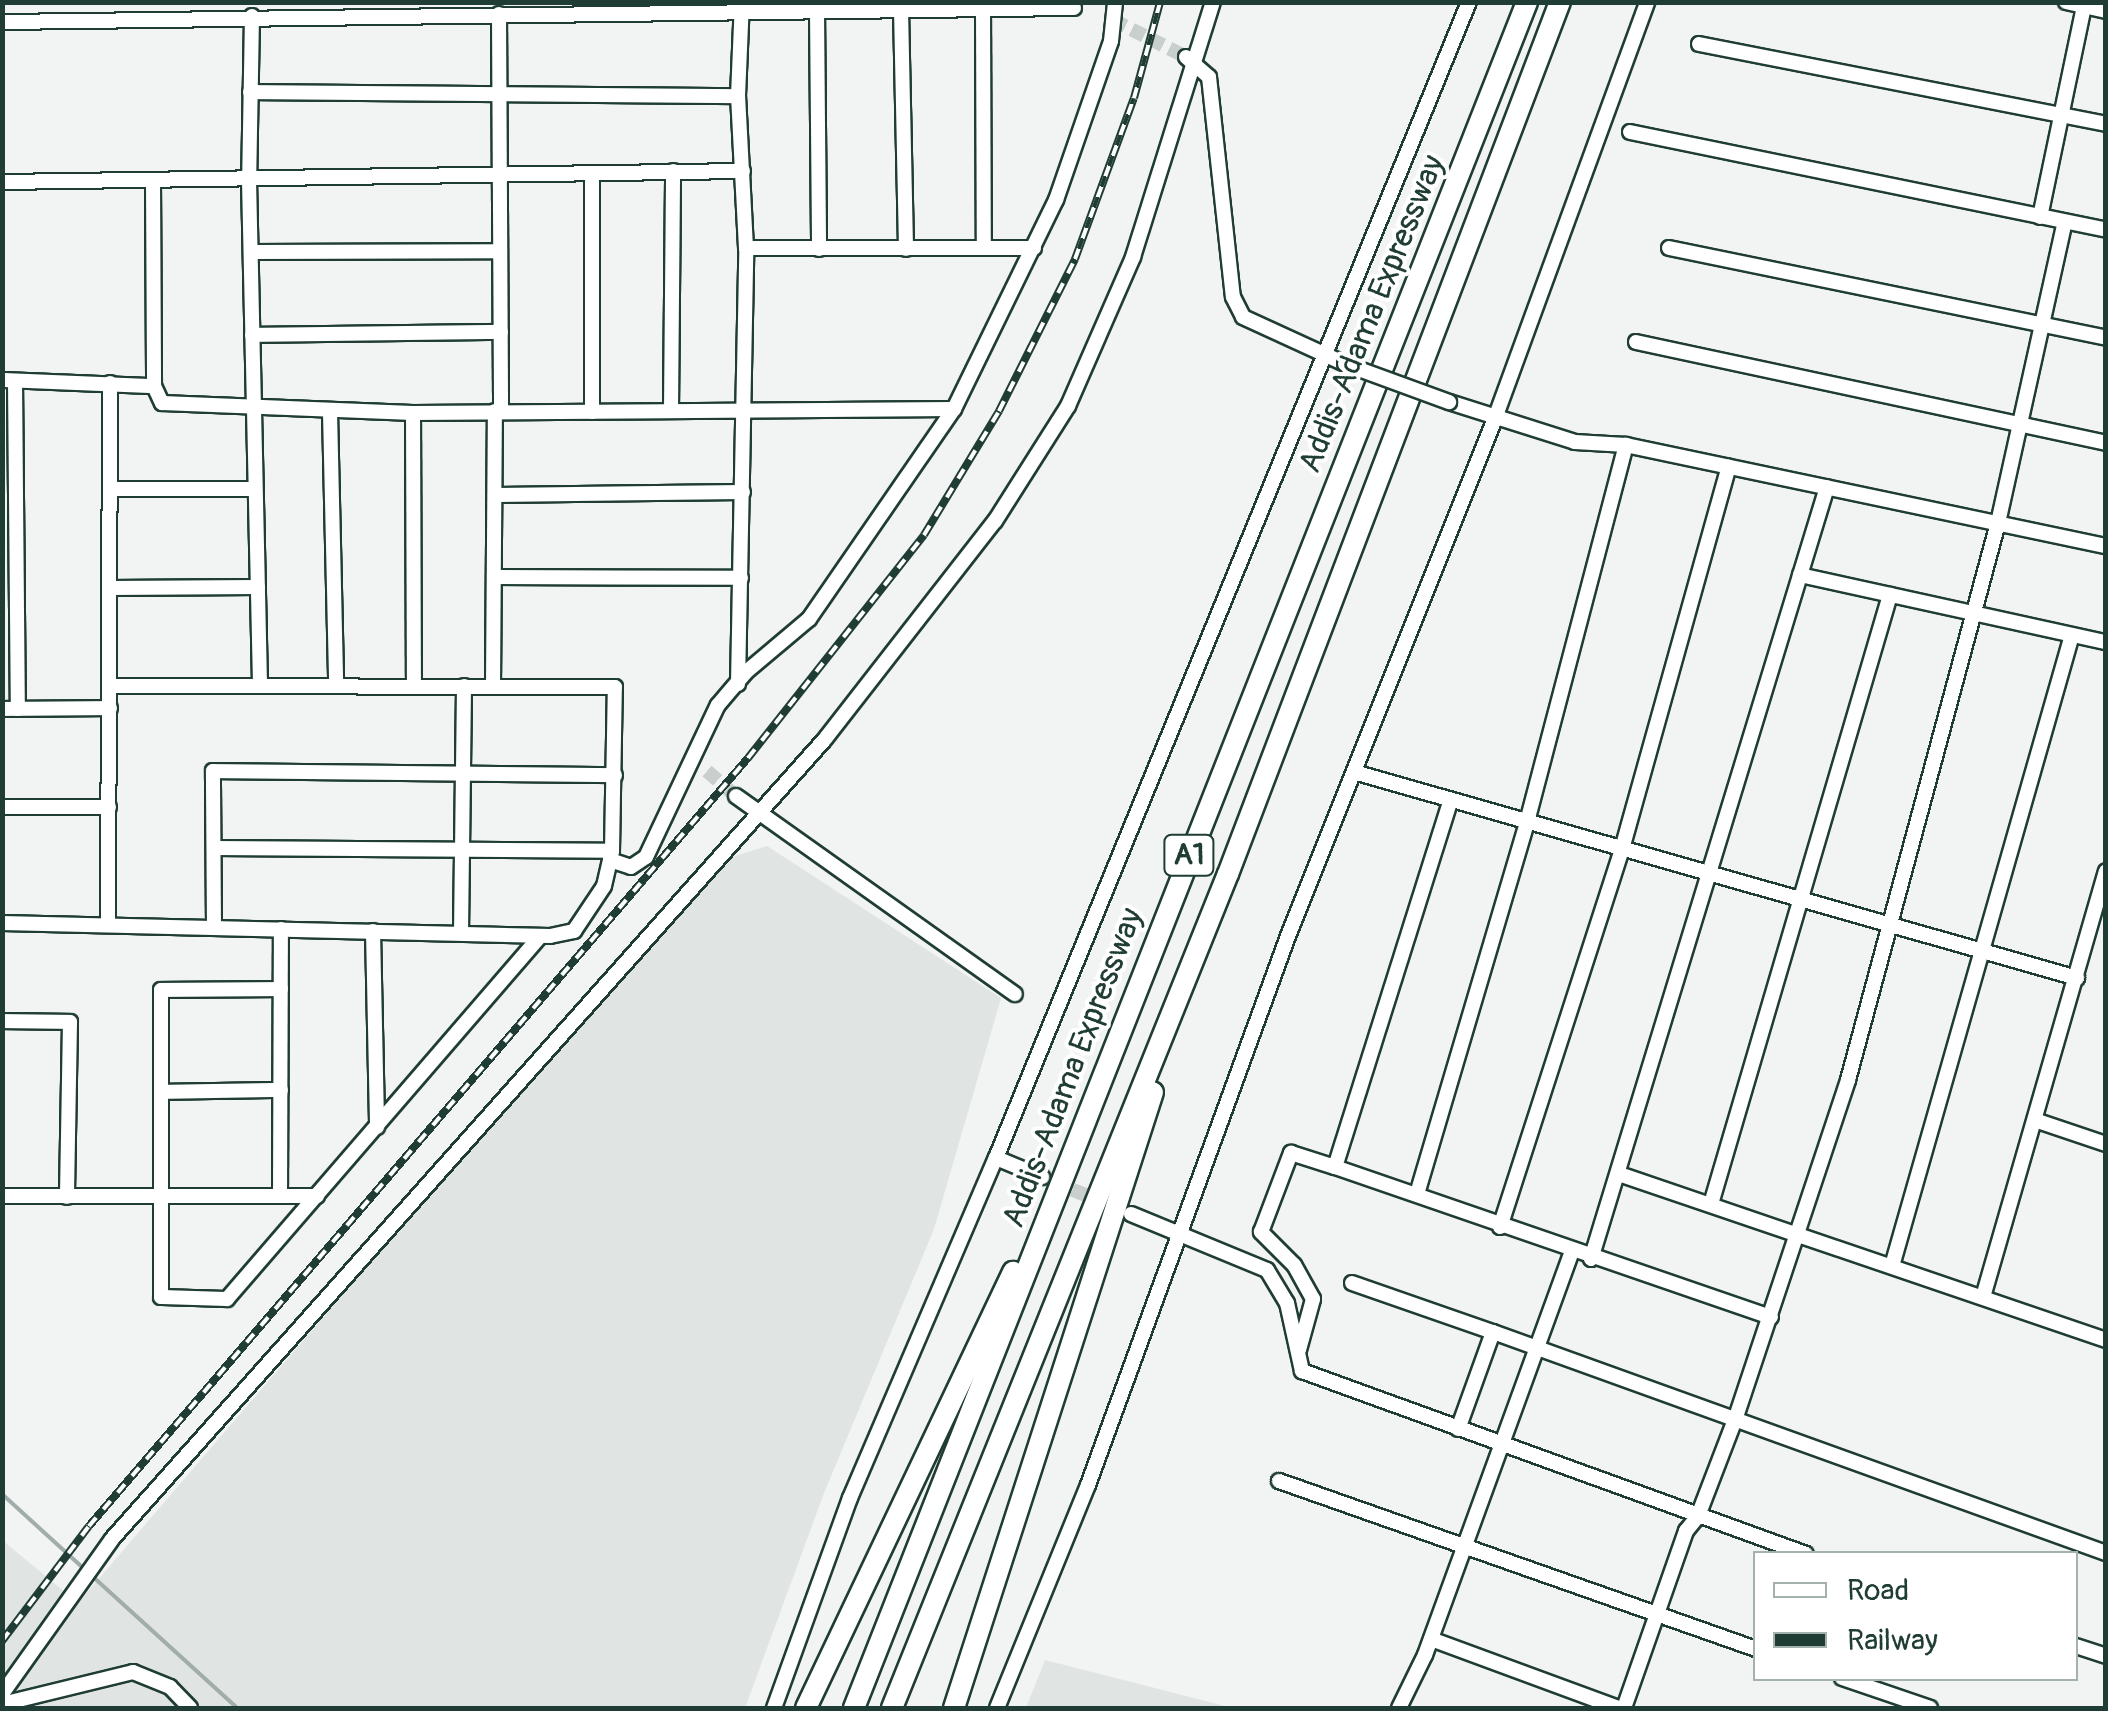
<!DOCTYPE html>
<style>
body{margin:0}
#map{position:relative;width:2108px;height:1711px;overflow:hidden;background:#f2f3f3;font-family:Pangolin,sans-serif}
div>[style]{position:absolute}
.built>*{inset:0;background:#e0e4e3}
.stream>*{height:4px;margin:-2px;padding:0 2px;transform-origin:2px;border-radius:2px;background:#a1adaa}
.minor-tunnel>*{height:14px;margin-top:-7px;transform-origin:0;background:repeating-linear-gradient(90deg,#c8cfcd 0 14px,transparent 0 21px)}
.roads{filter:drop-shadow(2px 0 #1f3d34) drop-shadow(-2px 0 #1f3d34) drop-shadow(0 2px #1f3d34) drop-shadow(0 -2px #1f3d34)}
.minor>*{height:14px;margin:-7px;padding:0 7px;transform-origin:7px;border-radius:7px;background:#fff}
.highway>*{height:20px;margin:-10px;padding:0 10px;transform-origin:10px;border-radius:10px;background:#fff}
.rail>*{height:8px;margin-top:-4px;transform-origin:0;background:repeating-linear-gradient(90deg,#fff 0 11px,#1f3d34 0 22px);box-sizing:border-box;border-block:2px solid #1f3d34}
.bridges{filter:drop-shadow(2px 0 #1f3d34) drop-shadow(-2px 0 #1f3d34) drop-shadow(0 2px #1f3d34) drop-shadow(0 -2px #1f3d34)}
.minor-bridge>*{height:14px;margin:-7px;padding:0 7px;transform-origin:7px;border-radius:7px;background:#fff}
span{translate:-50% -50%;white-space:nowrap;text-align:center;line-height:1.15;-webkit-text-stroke:8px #fff;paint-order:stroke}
.shield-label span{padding:2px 8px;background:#fff;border:2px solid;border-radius:8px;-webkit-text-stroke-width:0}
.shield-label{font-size:30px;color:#1f3d34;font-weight:700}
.street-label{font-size:32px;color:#1f3d34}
.frame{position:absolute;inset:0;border:5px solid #1f3d34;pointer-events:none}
.legend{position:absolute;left:1753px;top:1551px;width:325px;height:130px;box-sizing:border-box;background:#fff;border:2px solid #a5b1ae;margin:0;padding:12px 18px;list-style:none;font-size:30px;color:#1f3d34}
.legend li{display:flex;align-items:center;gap:20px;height:50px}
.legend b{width:50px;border:2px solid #a5b1ae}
</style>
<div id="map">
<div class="built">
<i style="clip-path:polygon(767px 846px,1001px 998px,934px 1229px,824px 1493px,745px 1708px,3px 1708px,2px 1540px,78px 1603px,689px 891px,732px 857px)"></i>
<i style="clip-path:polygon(1045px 1660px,1233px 1708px,1026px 1708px)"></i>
</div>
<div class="stream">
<i style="left:2px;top:1494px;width:111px;rotate:42.4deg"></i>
<i style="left:91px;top:1575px;width:197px;rotate:42.3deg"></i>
</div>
<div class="minor-tunnel">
<i style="left:1113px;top:20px;width:82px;rotate:26.9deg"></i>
<i style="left:707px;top:771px;width:38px;rotate:41deg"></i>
<i style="left:1053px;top:1182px;width:54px;rotate:21.8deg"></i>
</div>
<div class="roads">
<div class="minor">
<i style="left:2066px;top:2px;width:41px;rotate:12.7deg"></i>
<i style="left:983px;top:8px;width:240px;rotate:89.8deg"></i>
<i style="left:901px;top:9px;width:240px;rotate:88.8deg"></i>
<i style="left:817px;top:10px;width:239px;rotate:89.5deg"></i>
<i style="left:499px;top:14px;width:397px;rotate:89.7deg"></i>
<i style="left:252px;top:16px;width:164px;rotate:91deg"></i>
<i style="left:249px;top:180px;width:505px;rotate:88.75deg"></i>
<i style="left:2px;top:22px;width:1072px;rotate:-0.75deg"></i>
<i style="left:1699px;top:44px;width:415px;rotate:11.1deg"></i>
<i style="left:1186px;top:57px;width:30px;rotate:41deg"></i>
<i style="left:1209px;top:77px;width:221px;rotate:83.8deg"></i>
<i style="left:1233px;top:297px;width:22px;rotate:63deg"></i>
<i style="left:1243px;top:317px;width:112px;rotate:24.7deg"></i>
<i style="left:250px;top:92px;width:488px;rotate:0.5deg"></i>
<i style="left:1630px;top:132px;width:486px;rotate:11.6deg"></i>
<i style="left:153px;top:181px;width:205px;rotate:89.7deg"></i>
<i style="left:154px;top:386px;width:19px;rotate:65deg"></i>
<i style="left:162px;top:403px;width:251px;rotate:2.3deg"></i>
<i style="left:413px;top:413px;width:541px;rotate:-0.42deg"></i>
<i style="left:2px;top:182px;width:741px;rotate:-0.85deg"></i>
<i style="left:2040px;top:217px;width:220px;rotate:-78.2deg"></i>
<i style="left:746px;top:248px;width:288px"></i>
<i style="left:1669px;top:248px;width:446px;rotate:11.6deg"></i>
<i style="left:251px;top:252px;width:249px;rotate:-0.2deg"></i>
<i style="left:252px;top:335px;width:249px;rotate:-0.7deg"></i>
<i style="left:1636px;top:342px;width:481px;rotate:12.1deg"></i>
<i style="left:2px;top:380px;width:152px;rotate:2.3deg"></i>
<i style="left:15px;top:381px;width:328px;rotate:89.5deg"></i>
<i style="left:1449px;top:402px;width:132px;rotate:17.6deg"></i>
<i style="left:1575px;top:442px;width:51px;rotate:3.4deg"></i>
<i style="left:1626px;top:445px;width:491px;rotate:11.9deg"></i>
<i style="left:671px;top:410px;width:239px;rotate:-89.5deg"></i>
<i style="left:330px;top:412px;width:274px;rotate:88.7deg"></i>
<i style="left:592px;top:412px;width:239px;rotate:-90deg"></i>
<i style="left:413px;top:413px;width:273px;rotate:89.8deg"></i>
<i style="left:110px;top:489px;width:145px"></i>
<i style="left:496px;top:495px;width:247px;rotate:-0.7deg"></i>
<i style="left:1800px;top:575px;width:313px;rotate:12.4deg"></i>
<i style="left:495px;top:577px;width:246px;rotate:0.2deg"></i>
<i style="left:110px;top:588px;width:148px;rotate:-0.4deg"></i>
<i style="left:738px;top:684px;width:436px;rotate:-88.9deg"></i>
<i style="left:746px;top:248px;width:152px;rotate:-93deg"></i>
<i style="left:738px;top:96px;width:94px;rotate:-87.6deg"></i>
<i style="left:493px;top:686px;width:275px;rotate:-89.6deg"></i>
<i style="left:2px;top:709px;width:108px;rotate:-0.5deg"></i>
<i style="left:1354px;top:772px;width:752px;rotate:15.9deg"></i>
<i style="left:736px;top:796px;width:342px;rotate:35.4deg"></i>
<i style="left:2px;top:807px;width:107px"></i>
<i style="left:214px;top:848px;width:398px;rotate:0.4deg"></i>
<i style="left:610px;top:860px;width:22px;rotate:18deg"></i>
<i style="left:631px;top:867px;width:18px;rotate:-34deg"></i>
<i style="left:646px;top:857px;width:168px;rotate:-64.7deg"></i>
<i style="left:718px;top:705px;width:43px;rotate:-49.7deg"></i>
<i style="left:746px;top:672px;width:82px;rotate:-40.1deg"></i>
<i style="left:809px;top:619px;width:255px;rotate:-55.4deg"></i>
<i style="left:954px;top:409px;width:233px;rotate:-64deg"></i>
<i style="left:1056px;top:200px;width:168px;rotate:-70.9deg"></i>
<i style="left:1111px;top:41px;width:39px;rotate:-84deg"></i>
<i style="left:2px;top:923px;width:548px;rotate:1.36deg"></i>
<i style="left:550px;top:936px;width:25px;rotate:-12deg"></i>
<i style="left:574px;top:931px;width:54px;rotate:-56.3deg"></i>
<i style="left:604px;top:886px;width:36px;rotate:-77deg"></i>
<i style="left:612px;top:851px;width:164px;rotate:-89deg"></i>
<i style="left:615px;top:687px;width:505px;rotate:-179.89deg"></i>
<i style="left:108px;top:925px;width:542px;rotate:-89.79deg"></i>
<i style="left:214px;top:927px;width:156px;rotate:-90.4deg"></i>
<i style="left:213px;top:771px;width:402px;rotate:0.6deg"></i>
<i style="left:373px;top:931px;width:196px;rotate:88.8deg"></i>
<i style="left:461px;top:933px;width:247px;rotate:-89.3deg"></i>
<i style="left:281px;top:989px;width:120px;rotate:179.5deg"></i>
<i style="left:161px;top:990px;width:307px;rotate:90deg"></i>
<i style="left:161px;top:1297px;width:66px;rotate:1.7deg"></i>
<i style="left:227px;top:1299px;width:479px;rotate:-49.2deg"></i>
<i style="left:2px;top:1021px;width:68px;rotate:0.8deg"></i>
<i style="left:70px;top:1022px;width:175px;rotate:91deg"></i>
<i style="left:162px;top:1092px;width:119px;rotate:-1deg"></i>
<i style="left:2035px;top:1120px;width:75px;rotate:18.7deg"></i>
<i style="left:996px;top:1158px;width:50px;rotate:22.4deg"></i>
<i style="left:1335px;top:1167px;width:461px;rotate:19deg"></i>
<i style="left:1619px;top:1174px;width:515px;rotate:18.82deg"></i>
<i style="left:1417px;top:1194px;width:388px;rotate:-73.5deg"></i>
<i style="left:1527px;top:822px;width:390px;rotate:-75.3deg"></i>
<i style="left:2px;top:1196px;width:315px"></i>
<i style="left:280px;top:1196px;width:267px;rotate:-89.8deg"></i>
<i style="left:1711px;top:1204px;width:635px;rotate:-73.62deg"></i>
<i style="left:1131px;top:1214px;width:147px;rotate:22.4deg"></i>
<i style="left:1267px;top:1270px;width:39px;rotate:59deg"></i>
<i style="left:1287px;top:1303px;width:70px;rotate:77.6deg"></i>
<i style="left:1302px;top:1371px;width:536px;rotate:19.96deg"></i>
<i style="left:1500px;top:1227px;width:397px;rotate:-72.1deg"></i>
<i style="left:1622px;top:849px;width:397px;rotate:-74.4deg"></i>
<i style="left:1591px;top:1259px;width:807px;rotate:-73deg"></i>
<i style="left:1892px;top:1266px;width:656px;rotate:-74.08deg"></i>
<i style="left:1352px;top:1283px;width:149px;rotate:19.2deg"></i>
<i style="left:1493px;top:1332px;width:103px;rotate:109.8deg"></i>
<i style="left:1983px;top:1297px;width:443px;rotate:-73.9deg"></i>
<i style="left:1493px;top:1332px;width:652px;rotate:19.83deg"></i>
<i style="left:1299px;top:1350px;width:53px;rotate:-74.6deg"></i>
<i style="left:1313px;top:1299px;width:39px;rotate:-119deg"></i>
<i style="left:1294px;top:1265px;width:47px;rotate:-135deg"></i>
<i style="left:1261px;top:1232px;width:85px;rotate:-69.2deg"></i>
<i style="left:1291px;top:1153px;width:46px;rotate:17.7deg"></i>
<i style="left:1335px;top:1167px;width:385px;rotate:-72.5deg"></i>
<i style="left:1279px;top:1481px;width:506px;rotate:19.4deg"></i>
<i style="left:1431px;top:1639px;width:200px;rotate:20.2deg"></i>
<i style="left:2076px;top:1646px;width:32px;rotate:18deg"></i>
<i style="left:1842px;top:1678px;width:93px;rotate:18.8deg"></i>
<i style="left:2px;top:1694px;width:190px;rotate:-54.6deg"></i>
<i style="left:112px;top:1539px;width:1072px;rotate:-48.29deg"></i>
<i style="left:825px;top:739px;width:276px;rotate:-52.1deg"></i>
<i style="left:995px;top:521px;width:136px;rotate:-57.6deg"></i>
<i style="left:1068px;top:406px;width:163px;rotate:-66.4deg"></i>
<i style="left:1133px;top:257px;width:267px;rotate:-72.6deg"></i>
<i style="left:2px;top:1704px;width:135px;rotate:-13.7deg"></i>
<i style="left:133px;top:1672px;width:40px;rotate:22deg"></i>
<i style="left:170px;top:1687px;width:29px;rotate:46deg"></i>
<i style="left:774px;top:1708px;width:223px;rotate:-70.1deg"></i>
<i style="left:850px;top:1498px;width:370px;rotate:-66.8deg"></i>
<i style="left:996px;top:1158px;width:1249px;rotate:-67.75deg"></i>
<i style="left:997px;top:1708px;width:241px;rotate:-67.8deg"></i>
<i style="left:1088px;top:1485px;width:584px;rotate:-69.98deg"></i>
<i style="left:1288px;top:936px;width:555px;rotate:-68.2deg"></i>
<i style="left:1494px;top:421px;width:446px;rotate:-69.9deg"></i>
<i style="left:1399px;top:1708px;width:59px;rotate:-63.9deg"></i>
<i style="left:1425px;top:1655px;width:429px;rotate:-70deg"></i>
<i style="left:1624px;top:1708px;width:188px;rotate:-70.7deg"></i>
<i style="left:1686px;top:1531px;width:19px;rotate:-51deg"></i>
<i style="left:1698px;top:1516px;width:106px;rotate:-69deg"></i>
<i style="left:1736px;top:1417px;width:355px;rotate:-71.6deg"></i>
<i style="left:1848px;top:1080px;width:577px;rotate:-74.93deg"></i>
<i style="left:1998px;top:523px;width:308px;rotate:-77.5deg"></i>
</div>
<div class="highway">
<i style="left:806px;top:1708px;width:483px;rotate:-64.6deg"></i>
<i style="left:854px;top:1708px;width:1834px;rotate:-68.47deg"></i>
<i style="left:892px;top:1708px;width:899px;rotate:-68.06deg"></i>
<i style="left:1228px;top:874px;width:933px;rotate:-69.16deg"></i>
<i style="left:954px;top:1708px;width:647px;rotate:-72.1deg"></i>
</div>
</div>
<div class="rail">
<i style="left:2px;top:1641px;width:144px;rotate:-52.9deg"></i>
<i style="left:89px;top:1526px;width:1012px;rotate:-49.37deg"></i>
<i style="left:748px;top:758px;width:284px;rotate:-51.7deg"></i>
<i style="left:924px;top:535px;width:145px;rotate:-58.8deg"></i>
<i style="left:999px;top:411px;width:170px;rotate:-63.4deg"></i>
<i style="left:1075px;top:259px;width:171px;rotate:-69.9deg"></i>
<i style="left:1134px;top:98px;width:99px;rotate:-74.8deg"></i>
</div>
<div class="bridges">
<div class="minor-bridge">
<i style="left:1345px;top:364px;width:111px;rotate:20.1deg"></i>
</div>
</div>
<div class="shield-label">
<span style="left:1189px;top:855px">A1</span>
</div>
<div class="street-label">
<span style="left:1372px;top:314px;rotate:-68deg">Addis-Adama Expressway</span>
<span style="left:1073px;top:1068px;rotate:-69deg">Addis-Adama Expressway</span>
</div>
<div class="frame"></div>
<ul class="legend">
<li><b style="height:12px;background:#fff"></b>Road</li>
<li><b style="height:12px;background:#1f3d34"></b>Railway</li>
</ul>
</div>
